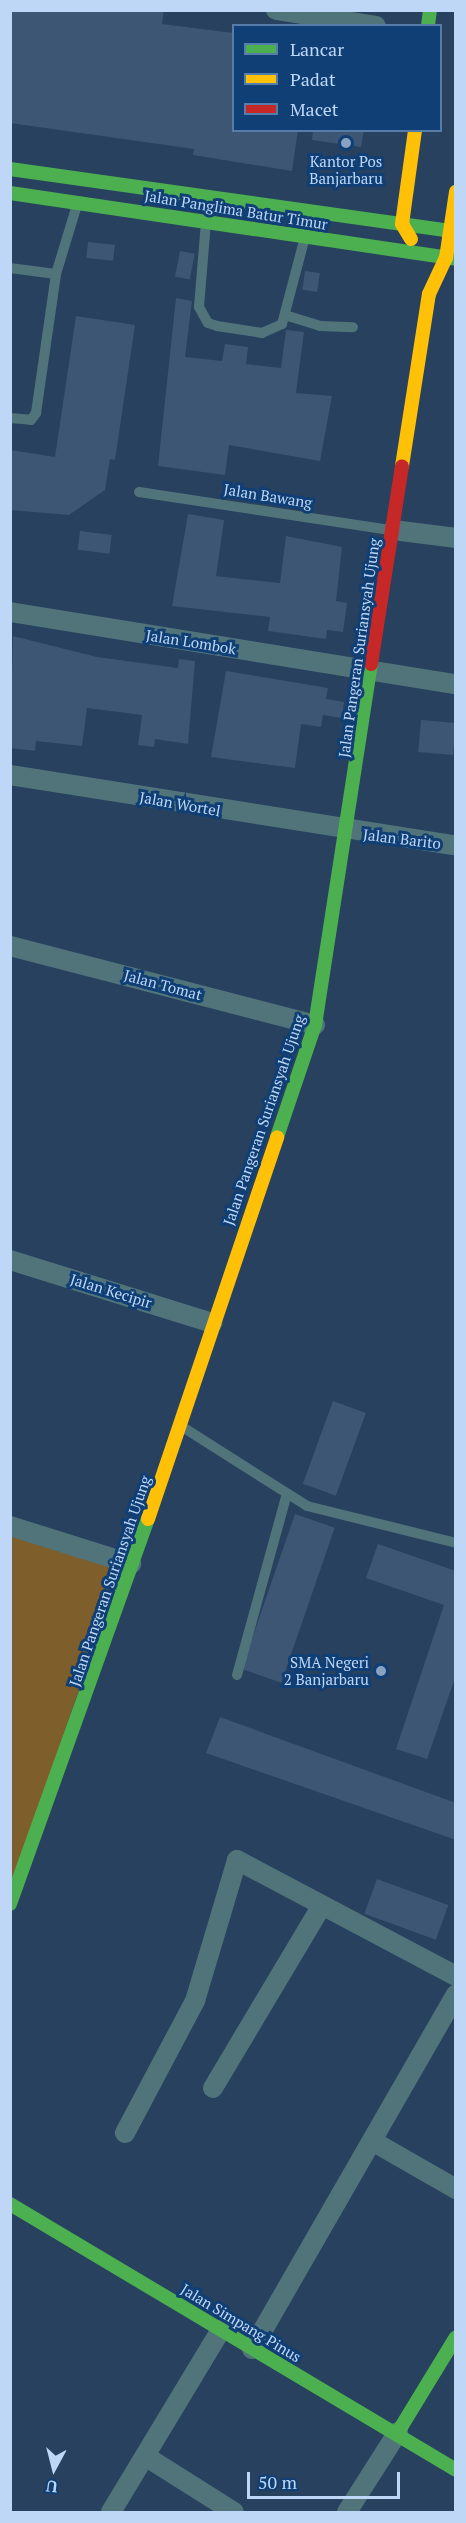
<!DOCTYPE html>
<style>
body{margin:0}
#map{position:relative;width:466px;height:2523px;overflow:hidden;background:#27415f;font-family:"PT Serif",serif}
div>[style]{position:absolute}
.green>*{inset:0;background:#7e5e2b}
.building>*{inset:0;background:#3c5674;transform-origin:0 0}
.lane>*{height:10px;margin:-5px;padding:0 5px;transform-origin:5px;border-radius:5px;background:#51747a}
.street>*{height:20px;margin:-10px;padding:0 10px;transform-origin:10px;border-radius:10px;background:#51747a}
.fast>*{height:14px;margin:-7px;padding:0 7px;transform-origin:7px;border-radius:7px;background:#4caf50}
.slow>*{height:14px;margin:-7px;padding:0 7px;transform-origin:7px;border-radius:7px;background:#ffc107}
.jam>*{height:14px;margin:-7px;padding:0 7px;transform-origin:7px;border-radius:7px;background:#c62828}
.dots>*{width:16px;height:16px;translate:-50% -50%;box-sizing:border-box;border:3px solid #103f76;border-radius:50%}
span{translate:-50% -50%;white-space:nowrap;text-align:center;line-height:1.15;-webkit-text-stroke:6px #103f76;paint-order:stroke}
.poi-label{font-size:15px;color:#bed7f7}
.right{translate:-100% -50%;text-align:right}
.street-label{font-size:15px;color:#bed7f7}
.frame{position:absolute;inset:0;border:12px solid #bed7f7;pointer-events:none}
.legend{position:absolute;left:232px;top:24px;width:210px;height:108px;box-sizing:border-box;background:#103f76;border:2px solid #567caa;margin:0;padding:8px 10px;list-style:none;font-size:18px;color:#bed7f7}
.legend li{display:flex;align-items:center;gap:12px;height:30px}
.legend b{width:30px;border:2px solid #567caa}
.north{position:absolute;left:24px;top:2439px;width:60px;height:60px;-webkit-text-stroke:4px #103f76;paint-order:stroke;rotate:187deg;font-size:16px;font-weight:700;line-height:24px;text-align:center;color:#bed7f7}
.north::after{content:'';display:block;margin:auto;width:21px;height:27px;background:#bed7f7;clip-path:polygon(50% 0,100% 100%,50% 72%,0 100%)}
.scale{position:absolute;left:247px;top:2472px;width:153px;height:27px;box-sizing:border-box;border:3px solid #bed7f7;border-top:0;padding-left:8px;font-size:18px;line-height:21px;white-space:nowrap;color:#bed7f7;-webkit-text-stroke:4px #103f76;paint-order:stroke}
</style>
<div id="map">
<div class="green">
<i style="clip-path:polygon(11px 1531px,122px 1566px,11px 1885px)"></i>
</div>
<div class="building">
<i style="clip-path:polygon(10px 10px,164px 10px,162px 24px,234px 33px,234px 130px,298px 130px,292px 171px,193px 155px,194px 149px,10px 123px)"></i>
<i style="clip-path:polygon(313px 130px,364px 130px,361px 147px,312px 140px)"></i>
<i style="left:88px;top:242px;width:27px;height:16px;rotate:6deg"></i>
<i style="left:180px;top:251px;width:15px;height:26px;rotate:11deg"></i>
<i style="left:305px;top:271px;width:15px;height:19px;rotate:8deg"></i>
<i style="clip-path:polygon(176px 298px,192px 301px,185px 357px,222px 361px,225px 344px,248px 347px,246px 364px,281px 368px,286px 330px,304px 332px,296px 393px,332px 396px,320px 461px,229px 445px,225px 475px,158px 466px)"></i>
<i style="clip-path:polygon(76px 316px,135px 325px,115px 460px,110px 459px,105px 490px,69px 515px,10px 510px,10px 450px,55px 457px)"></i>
<i style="clip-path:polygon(188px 514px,224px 520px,216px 576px,280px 583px,286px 536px,342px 547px,336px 601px,347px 603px,343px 632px,327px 630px,326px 639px,268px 631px,270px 617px,172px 606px)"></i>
<i style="left:80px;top:531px;width:32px;height:19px;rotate:7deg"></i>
<i style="clip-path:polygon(13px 636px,97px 657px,178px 668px,179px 659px,195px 661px,188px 744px,155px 739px,154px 747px,138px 745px,142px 715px,87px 708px,82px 746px,36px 741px,35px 751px,10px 748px)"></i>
<i style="clip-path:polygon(226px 671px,328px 688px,326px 699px,344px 702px,342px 718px,323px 715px,321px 727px,301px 724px,295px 768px,211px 757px)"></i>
<i style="left:421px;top:720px;width:35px;height:32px;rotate:5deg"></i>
<i style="left:333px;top:1401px;width:35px;height:88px;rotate:20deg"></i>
<i style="left:295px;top:1514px;width:42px;height:164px;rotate:19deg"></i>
<i style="clip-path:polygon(378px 1544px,456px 1571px,456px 1675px,427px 1759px,396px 1749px,444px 1605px,366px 1578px)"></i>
<i style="clip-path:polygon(220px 1717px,456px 1803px,456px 1840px,206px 1753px)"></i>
<i style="left:377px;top:1879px;width:76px;height:37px;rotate:20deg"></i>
</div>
<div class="lane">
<i style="left:206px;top:222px;width:85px;rotate:94.7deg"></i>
<i style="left:199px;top:307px;width:18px;rotate:61deg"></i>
<i style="left:208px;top:323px;width:9px;rotate:18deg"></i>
<i style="left:217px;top:326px;width:46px;rotate:8.8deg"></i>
<i style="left:262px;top:333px;width:22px;rotate:-24deg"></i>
<i style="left:282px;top:324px;width:90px;rotate:-75.2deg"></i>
<i style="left:10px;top:268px;width:46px;rotate:7.4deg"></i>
<i style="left:288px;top:316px;width:34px;rotate:17deg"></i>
<i style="left:320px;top:326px;width:33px;rotate:2deg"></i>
<i style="left:10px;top:418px;width:21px;rotate:5deg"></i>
<i style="left:31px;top:420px;width:9px;rotate:-54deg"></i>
<i style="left:36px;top:413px;width:140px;rotate:-81.8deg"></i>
<i style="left:56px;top:274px;width:72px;rotate:-73.1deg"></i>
<i style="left:139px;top:492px;width:254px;rotate:8.6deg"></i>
<i style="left:181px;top:1426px;width:149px;rotate:32.4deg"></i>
<i style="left:307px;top:1506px;width:154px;rotate:13.9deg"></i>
<i style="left:237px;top:1675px;width:185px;rotate:-74.6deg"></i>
</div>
<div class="street">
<i style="left:276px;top:10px;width:101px;rotate:9.1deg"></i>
<i style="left:393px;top:530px;width:64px;rotate:7.2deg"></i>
<i style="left:10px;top:612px;width:452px;rotate:9.2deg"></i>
<i style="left:10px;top:775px;width:452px;rotate:9deg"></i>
<i style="left:10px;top:946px;width:315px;rotate:14.5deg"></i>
<i style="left:10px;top:1260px;width:212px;rotate:17.3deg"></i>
<i style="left:10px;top:1526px;width:127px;rotate:17.4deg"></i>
<i style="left:213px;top:2088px;width:211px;rotate:-59.2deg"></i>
<i style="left:125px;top:2133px;width:149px;rotate:-62.1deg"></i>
<i style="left:195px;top:2001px;width:147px;rotate:-73.4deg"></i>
<i style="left:237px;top:1860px;width:248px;rotate:27.9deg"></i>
<i style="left:374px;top:2142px;width:95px;rotate:29.8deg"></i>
<i style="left:252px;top:2349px;width:409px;rotate:-60.1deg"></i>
<i style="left:145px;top:2456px;width:105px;rotate:32.2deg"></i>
<i style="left:111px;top:2512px;width:213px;rotate:-58.9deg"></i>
<i style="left:347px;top:2512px;width:95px;rotate:-57.5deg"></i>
</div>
<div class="fast">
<i style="left:428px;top:26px;width:16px;rotate:-83deg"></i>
<i style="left:10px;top:169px;width:450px;rotate:8deg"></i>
<i style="left:10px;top:193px;width:451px;rotate:8.4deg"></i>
<i style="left:277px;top:1137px;width:118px;rotate:-71.3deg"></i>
<i style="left:315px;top:1025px;width:365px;rotate:-81.2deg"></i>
<i style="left:10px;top:1904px;width:409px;rotate:-70.3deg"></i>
<i style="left:10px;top:2204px;width:519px;rotate:30.81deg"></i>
<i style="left:398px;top:2432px;width:111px;rotate:-58.6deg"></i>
</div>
<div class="slow">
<i style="left:411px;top:239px;width:17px;rotate:-121deg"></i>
<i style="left:402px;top:224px;width:95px;rotate:-82.1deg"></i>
<i style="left:402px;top:466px;width:174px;rotate:-81.1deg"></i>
<i style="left:429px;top:294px;width:40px;rotate:-65deg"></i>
<i style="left:446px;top:258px;width:67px;rotate:-81.4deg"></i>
<i style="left:148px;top:1519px;width:403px;rotate:-71.3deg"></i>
</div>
<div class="jam">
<i style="left:371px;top:664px;width:200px;rotate:-81.1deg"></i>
</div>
<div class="dots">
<i style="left:346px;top:143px;background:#89a2c2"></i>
<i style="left:381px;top:1671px;background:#89a2c2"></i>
</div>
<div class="poi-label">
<span style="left:346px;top:170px">Kantor Pos<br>Banjarbaru</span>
<span class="right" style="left:369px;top:1671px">SMA Negeri<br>2 Banjarbaru</span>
</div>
<div class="street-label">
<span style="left:236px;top:210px;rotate:9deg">Jalan Panglima Batur Timur</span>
<span style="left:268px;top:496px;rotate:9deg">Jalan Bawang</span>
<span style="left:191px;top:642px;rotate:9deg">Jalan Lombok</span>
<span style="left:359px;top:648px;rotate:-82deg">Jalan Pangeran Suriansyah Ujung</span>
<span style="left:180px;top:804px;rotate:10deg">Jalan Wortel</span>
<span style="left:402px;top:839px;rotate:7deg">Jalan Barito</span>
<span style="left:163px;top:985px;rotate:15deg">Jalan Tomat</span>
<span style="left:264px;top:1120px;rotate:-71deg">Jalan Pangeran Suriansyah Ujung</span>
<span style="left:111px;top:1291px;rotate:17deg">Jalan Kecipir</span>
<span style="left:110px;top:1581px;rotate:-71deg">Jalan Pangeran Suriansyah Ujung</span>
<span style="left:241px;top:2323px;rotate:31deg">Jalan Simpang Pinus</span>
</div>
<div class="frame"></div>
<ul class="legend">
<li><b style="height:8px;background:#4caf50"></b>Lancar</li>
<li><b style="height:8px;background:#ffc107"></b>Padat</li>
<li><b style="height:8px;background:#c62828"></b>Macet</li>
</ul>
<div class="north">U</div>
<div class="scale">50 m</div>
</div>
